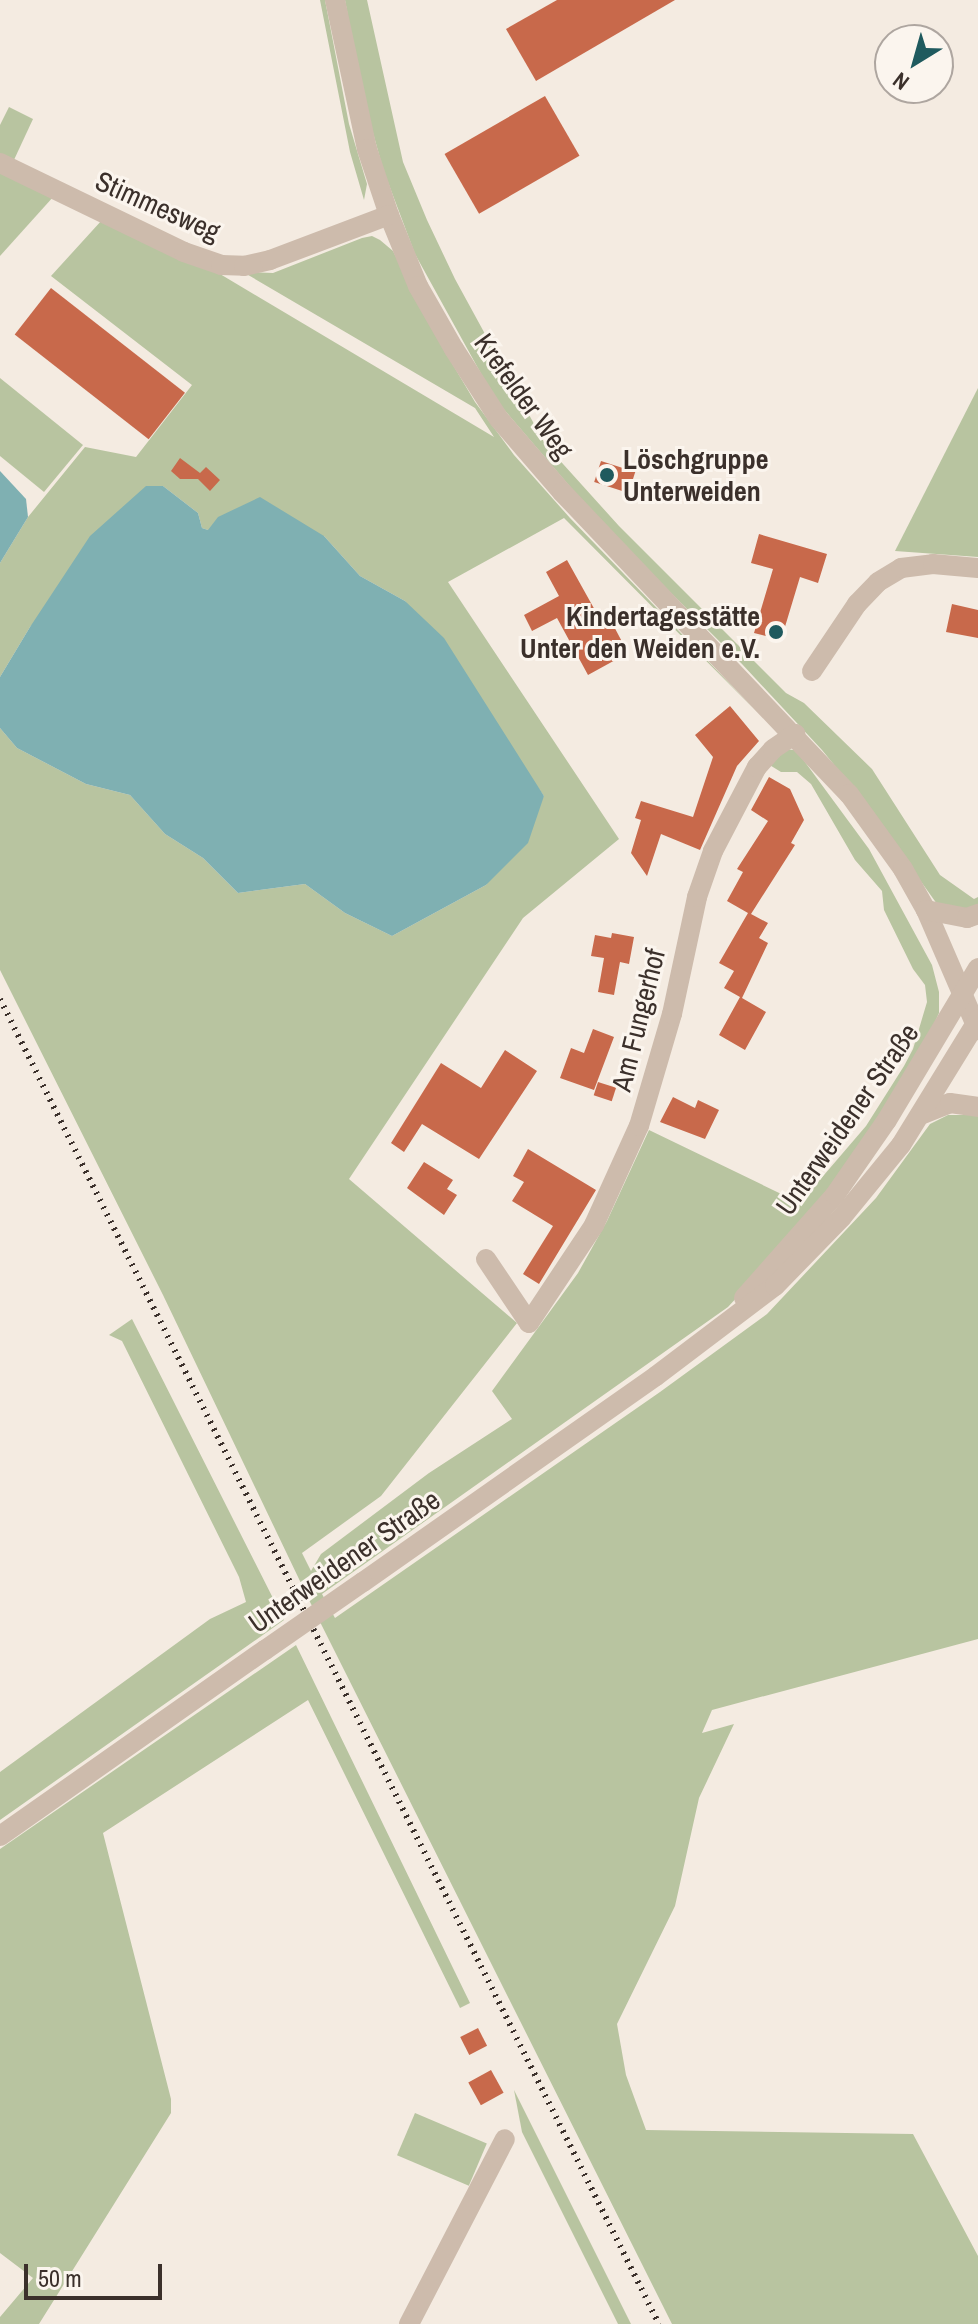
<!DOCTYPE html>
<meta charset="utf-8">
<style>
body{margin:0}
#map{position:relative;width:978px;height:2324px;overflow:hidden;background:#f4ebe1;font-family:"Archivo Narrow",sans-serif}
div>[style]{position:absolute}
.green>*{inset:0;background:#b8c4a0;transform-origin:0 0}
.water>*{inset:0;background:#7fb0b2}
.building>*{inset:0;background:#c8694b;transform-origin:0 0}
.minor>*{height:20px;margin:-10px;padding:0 10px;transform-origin:10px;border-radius:10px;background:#cdbbac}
.rail>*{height:6px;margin-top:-3px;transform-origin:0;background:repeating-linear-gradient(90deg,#3b302b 0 2px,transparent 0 8px)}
.minor-bridge>*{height:20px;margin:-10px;padding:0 10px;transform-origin:10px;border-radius:10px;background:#cdbbac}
.dots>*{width:22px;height:22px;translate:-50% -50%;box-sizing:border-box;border:4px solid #fbf5ee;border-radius:50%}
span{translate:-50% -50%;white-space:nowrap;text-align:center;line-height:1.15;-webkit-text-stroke:6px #fbf5ee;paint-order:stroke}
.street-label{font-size:28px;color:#3b302b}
.poi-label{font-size:28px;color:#3b302b;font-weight:700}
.left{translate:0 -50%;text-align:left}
.right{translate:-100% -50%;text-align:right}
.north{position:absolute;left:874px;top:24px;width:80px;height:80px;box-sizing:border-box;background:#fbf5ee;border:2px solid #aea6a0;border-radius:50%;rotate:217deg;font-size:22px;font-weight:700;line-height:32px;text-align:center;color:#3b302b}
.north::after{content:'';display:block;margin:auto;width:28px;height:36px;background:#1f5a5e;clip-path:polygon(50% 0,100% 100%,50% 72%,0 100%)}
.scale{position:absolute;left:24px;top:2264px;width:138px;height:36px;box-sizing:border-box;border:4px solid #3b302b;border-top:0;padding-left:10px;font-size:24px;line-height:28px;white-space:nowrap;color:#3b302b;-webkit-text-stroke:6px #fbf5ee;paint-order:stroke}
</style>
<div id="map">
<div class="green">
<i style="clip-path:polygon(320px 0,325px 0,349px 124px,367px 184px,364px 200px,350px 152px)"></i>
<i style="clip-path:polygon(345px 0,367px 0,403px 162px,427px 220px,455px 279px,545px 444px,619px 526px,786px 693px,804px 703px,872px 769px,940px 875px,974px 899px,978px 897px,978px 913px,937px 904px,862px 799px,822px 750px,742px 664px,602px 524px,495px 399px,415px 254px,383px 169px,362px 93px)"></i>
<i style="clip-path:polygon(9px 107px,33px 119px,13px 162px,0 155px,0 125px)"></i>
<i style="clip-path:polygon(0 170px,54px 196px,0 256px)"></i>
<i style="clip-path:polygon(102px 220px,215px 271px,494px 437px,475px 408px,243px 272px,273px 273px,362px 238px,372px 236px,380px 240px,393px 251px,440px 343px,475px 402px,514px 455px,570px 518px,759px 714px,564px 518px,448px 582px,619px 839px,523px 918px,349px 1179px,517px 1323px,381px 1496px,302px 1553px,311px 1571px,321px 1554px,429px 1473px,512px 1419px,492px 1391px,578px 1273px,607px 1221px,649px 1130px,800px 1203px,866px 1126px,904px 1066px,913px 1049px,927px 1002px,925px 985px,913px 969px,884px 910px,882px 891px,855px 860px,811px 784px,797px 772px,781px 772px,768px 764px,785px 749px,794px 750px,802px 758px,869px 849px,932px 965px,939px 992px,939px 1013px,921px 1052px,850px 1166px,806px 1222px,728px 1307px,322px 1594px,335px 1618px,660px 1392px,767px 1314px,876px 1198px,930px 1124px,948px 1115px,978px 1115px,978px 1639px,712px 1710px,702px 1733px,734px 1724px,699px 1798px,675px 1906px,617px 2024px,626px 2075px,646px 2130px,913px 2134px,978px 2256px,978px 2324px,672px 2324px,310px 1602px,163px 1295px,0 970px,0 728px,17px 748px,86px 784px,130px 795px,165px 834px,203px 858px,238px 893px,305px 884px,345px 913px,392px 936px,486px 885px,544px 796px,405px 601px,360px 576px,324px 536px,208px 530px,202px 528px,198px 513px,163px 486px,30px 627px,0 677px,0 563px,28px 517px,85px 447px,136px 457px,192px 385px,51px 276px)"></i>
<i style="clip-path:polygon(0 378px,83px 445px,44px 492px,0 456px)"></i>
<i style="clip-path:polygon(978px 388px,978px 557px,895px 551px)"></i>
<i style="clip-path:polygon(132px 1319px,284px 1620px,0 1820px,0 1772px,210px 1619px,246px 1602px,239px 1577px,122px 1341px,109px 1335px)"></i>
<i style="clip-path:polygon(296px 1645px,470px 2003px,460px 2008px,308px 1700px,103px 1833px,171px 2099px,171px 2113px,39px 2324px,0 2324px,0 2317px,33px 2278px,0 2253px,0 1849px)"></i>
<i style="clip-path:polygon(514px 2090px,631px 2324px,618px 2324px,522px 2132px)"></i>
<i style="left:415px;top:2113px;width:78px;height:46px;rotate:23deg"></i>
</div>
<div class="water">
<i style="clip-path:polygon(0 471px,26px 499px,28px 517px,0 563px)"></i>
<i style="clip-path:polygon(146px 486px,163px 486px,198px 513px,202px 528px,208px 530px,218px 517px,260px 497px,324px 536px,360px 576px,405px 601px,444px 638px,544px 796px,528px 843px,486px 885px,392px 936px,345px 913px,305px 884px,238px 893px,203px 858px,165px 834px,130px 795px,86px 784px,17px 748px,0 728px,0 677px,30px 627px,90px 536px)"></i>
</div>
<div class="building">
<i style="clip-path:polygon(557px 0,675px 0,536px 81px,506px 29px)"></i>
<i style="left:545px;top:96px;width:69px;height:116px;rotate:60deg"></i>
<i style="left:51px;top:288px;width:170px;height:59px;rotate:38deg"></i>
<i style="clip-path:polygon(180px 458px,200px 473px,206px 467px,220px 480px,210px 491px,198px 479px,180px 479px,171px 471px)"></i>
<i style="left:601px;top:461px;width:36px;height:22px;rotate:18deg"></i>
<i style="clip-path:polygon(759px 534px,827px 554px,818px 583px,800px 577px,781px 640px,754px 633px,773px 569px,751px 563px)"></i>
<i style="clip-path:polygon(567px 560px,596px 612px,601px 609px,606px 621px,610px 619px,628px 653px,588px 675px,557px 618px,532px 631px,524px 615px,559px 596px,546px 572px)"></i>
<i style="clip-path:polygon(952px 604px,978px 610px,978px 638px,946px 632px)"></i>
<i style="clip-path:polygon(730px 706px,759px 741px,737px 766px,700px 850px,661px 834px,647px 876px,631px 853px,641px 820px,635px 818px,641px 801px,693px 817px,713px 757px,695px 735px)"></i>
<i style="clip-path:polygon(769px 777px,790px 789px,804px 820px,791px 843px,795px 845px,751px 914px,768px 923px,759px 938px,768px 943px,742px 998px,766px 1012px,745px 1050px,719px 1035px,740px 997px,724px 988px,734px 971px,719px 963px,748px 913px,727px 901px,743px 872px,737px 869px,768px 821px,751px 810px)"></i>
<i style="clip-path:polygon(612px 933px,634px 937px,629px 964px,620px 962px,614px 995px,598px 992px,604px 958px,591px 956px,595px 935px,611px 938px)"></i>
<i style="clip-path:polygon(593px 1029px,614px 1037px,594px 1090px,560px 1078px,571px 1048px,584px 1053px)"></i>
<i style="clip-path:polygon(505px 1050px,537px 1071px,479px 1159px,422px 1124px,404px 1152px,391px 1143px,441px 1063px,481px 1088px)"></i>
<i style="left:598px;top:1082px;width:19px;height:14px;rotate:18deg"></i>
<i style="clip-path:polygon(673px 1097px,695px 1108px,698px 1100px,719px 1110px,705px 1139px,660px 1122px)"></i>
<i style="clip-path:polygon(528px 1149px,596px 1190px,539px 1284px,523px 1274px,553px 1226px,512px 1201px,524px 1182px,513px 1176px)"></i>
<i style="clip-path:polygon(424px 1162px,453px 1180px,447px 1189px,457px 1195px,444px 1215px,407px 1188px)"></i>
<i style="left:478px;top:2028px;width:20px;height:20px;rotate:63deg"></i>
<i style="left:491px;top:2070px;width:26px;height:26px;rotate:61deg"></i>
</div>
<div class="minor">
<i style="left:335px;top:0;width:152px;rotate:77.9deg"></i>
<i style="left:367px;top:149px;width:70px;rotate:71.6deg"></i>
<i style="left:389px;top:215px;width:77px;rotate:67.8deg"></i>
<i style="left:418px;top:286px;width:73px;rotate:60.3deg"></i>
<i style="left:454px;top:349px;width:83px;rotate:57.3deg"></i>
<i style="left:499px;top:419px;width:96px;rotate:49.2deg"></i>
<i style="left:562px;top:492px;width:417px;rotate:46.5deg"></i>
<i style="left:849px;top:794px;width:92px;rotate:54.2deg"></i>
<i style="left:903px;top:869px;width:47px;rotate:60.7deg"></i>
<i style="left:926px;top:910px;width:131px;rotate:66.6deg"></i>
<i style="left:0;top:163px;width:204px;rotate:25.8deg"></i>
<i style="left:184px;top:252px;width:39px;rotate:19deg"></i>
<i style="left:221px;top:265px;width:23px;rotate:2deg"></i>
<i style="left:244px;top:266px;width:27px;rotate:-13deg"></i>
<i style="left:270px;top:260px;width:127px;rotate:-20.7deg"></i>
<i style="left:812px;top:671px;width:81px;rotate:-56.1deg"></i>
<i style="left:857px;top:604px;width:30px;rotate:-46deg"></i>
<i style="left:878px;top:582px;width:27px;rotate:-31deg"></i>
<i style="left:901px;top:568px;width:32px;rotate:-7deg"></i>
<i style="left:933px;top:564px;width:45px;rotate:5.1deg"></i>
<i style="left:926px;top:910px;width:42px;rotate:11deg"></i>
<i style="left:967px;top:918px;width:12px;rotate:-20deg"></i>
<i style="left:923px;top:1114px;width:29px;rotate:-22deg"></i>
<i style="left:950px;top:1103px;width:28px;rotate:8deg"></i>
<i style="left:486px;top:1259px;width:77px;rotate:56.1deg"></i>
<i style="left:529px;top:1323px;width:118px;rotate:-56.4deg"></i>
<i style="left:594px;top:1225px;width:109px;rotate:-65.6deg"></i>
<i style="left:639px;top:1126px;width:117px;rotate:-73.6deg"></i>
<i style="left:672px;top:1014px;width:120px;rotate:-77.9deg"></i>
<i style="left:697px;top:897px;width:49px;rotate:-70.8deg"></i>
<i style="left:713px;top:851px;width:95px;rotate:-62.4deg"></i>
<i style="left:757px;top:767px;width:24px;rotate:-48deg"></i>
<i style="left:773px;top:749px;width:27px;rotate:-34deg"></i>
<i style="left:744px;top:1298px;width:137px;rotate:-48.5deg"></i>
<i style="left:835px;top:1195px;width:91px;rotate:-55.3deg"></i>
<i style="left:887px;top:1120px;width:177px;rotate:-59.1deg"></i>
<i style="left:363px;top:1582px;width:358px;rotate:-35.1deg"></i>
<i style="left:656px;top:1376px;width:149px;rotate:-37.1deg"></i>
<i style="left:775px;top:1286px;width:96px;rotate:-45.8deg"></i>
<i style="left:842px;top:1217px;width:93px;rotate:-50.7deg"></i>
<i style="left:901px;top:1145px;width:147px;rotate:-58.4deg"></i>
<i style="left:0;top:1836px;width:324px;rotate:-35.1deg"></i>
<i style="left:409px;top:2324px;width:208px;rotate:-62.6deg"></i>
</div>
<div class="rail">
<i style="left:0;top:999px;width:1480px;rotate:63.56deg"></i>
</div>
<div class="minor-bridge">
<i style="left:265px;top:1650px;width:119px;rotate:-34.8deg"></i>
</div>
<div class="dots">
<i style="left:607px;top:475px;background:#1f5a5e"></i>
<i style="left:776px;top:632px;background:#1f5a5e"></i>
</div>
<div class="street-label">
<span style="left:158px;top:206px;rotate:24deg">Stimmesweg</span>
<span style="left:524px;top:396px;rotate:54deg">Krefelder Weg</span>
<span style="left:638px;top:1020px;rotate:-76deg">Am Fungerhof</span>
<span style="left:847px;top:1119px;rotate:-55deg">Unterweidener Straße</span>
<span style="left:344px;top:1561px;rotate:-35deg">Unterweidener Straße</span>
</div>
<div class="poi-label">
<span class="left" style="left:623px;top:475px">Löschgruppe<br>Unterweiden</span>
<span class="right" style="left:760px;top:632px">Kindertagesstätte<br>Unter den Weiden e.V.</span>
</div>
<div class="north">N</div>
<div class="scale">50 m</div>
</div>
